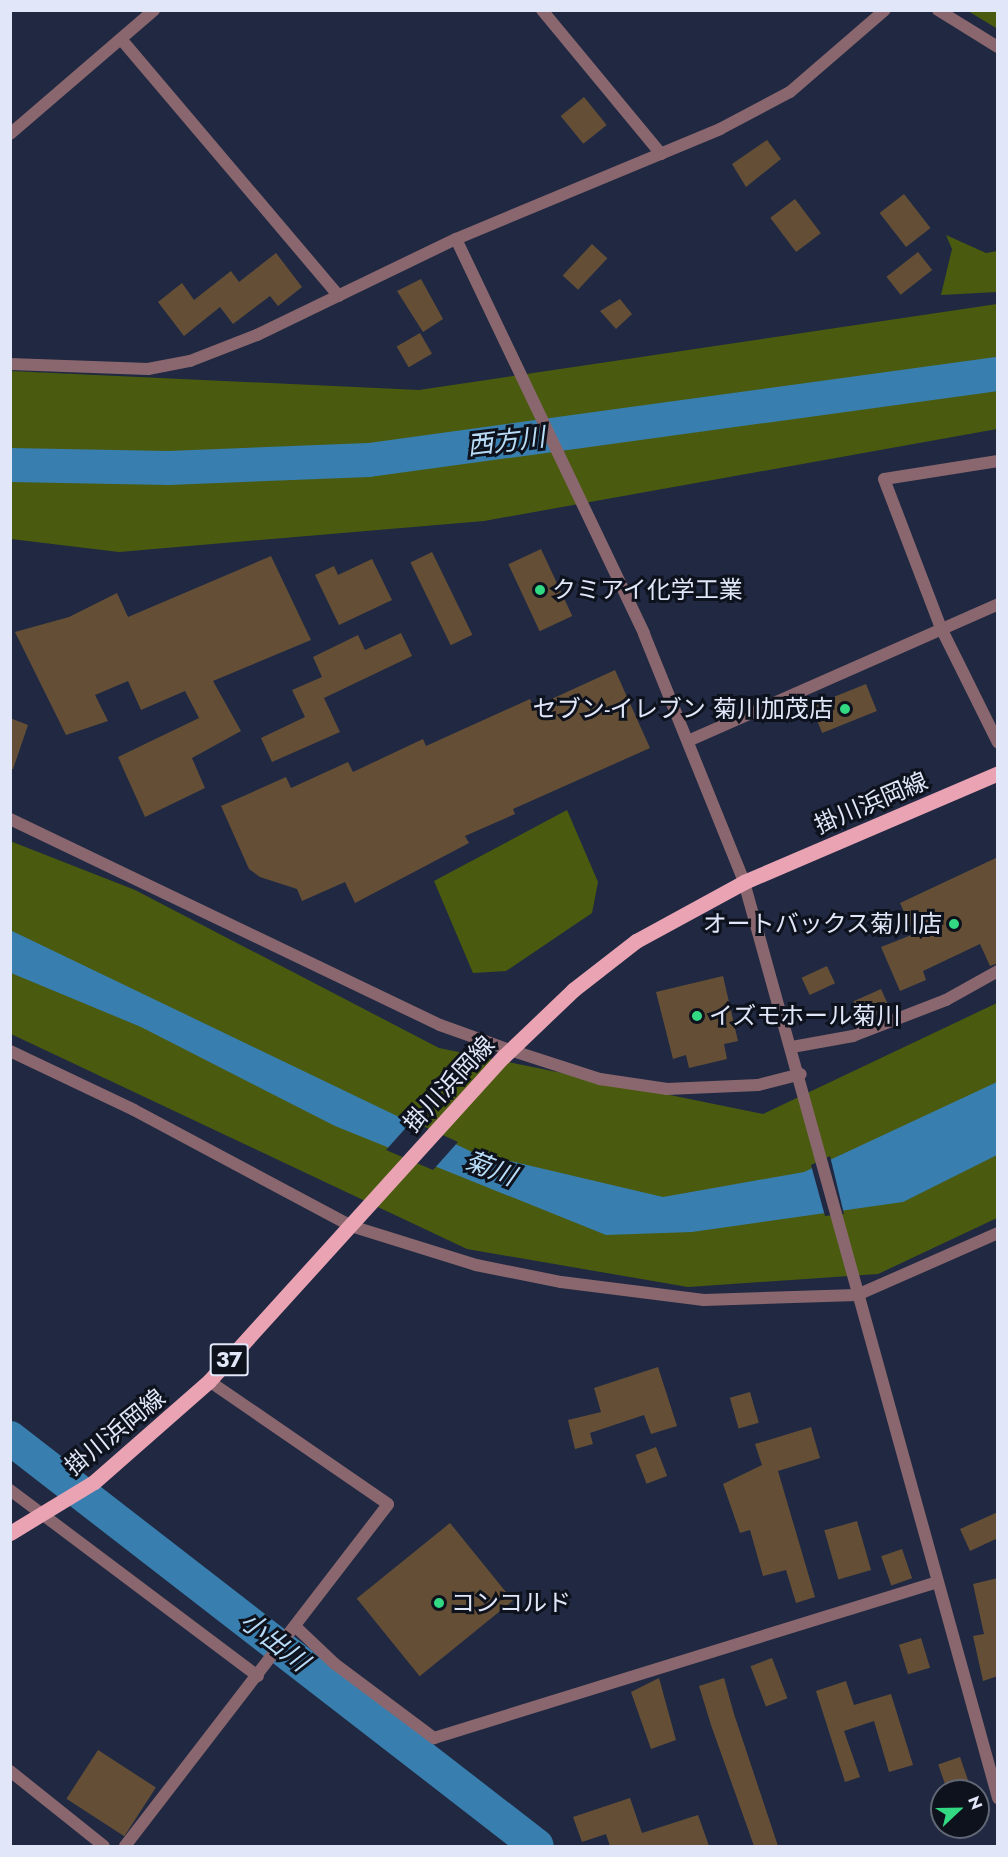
<!DOCTYPE html>
<meta charset="utf-8">
<style>
body{margin:0}
#map{position:relative;width:1008px;height:1857px;overflow:hidden;background:#202941;font-family:Jost,"Noto Sans JP",sans-serif}
div>[style]{position:absolute}
.green>*{inset:0;background:#4a5b0f}
.water>*{inset:0;background:#387eae}
.pier>*{inset:0;background:#202941}
.river>*{height:34px;margin:-17px;padding:0 17px;transform-origin:17px;border-radius:17px;background:#387eae}
.building>*{inset:0;background:#644f36;transform-origin:0 0}
.minor>*{height:12px;margin:-6px;padding:0 6px;transform-origin:6px;border-radius:6px;background:#8a676e}
.tertiary>*{height:12px;margin:-6px;padding:0 6px;transform-origin:6px;border-radius:6px;background:#8a676e}
.primary>*{height:15px;margin:-7.5px;padding:0 7.5px;transform-origin:7.5px;border-radius:7.5px;background:#eaa3b3}
.dots>*{width:16px;height:16px;translate:-50% -50%;box-sizing:border-box;border:3px solid #0e121d;border-radius:50%}
span{translate:-50% -50%;white-space:nowrap;text-align:center;line-height:1.15;-webkit-text-stroke:6px #0e121d;paint-order:stroke}
.shield-label span{padding:2px 4px;background:#0e121d;border:2px solid;border-radius:4px;-webkit-text-stroke-width:0}
.shield-label{font-size:22px;color:#e1e7f8;font-weight:700}
.poi-label{font-size:24px;color:#e1e7f8}
.left{translate:0 -50%;text-align:left}
.right{translate:-100% -50%;text-align:right}
.street-label{font-size:24px;color:#e1e7f8}
.water-label{font-size:26px;color:#b8dbf6;font-style:italic}
.frame{position:absolute;inset:0;border:12px solid #e1e7f8;pointer-events:none}
.north{position:absolute;left:930px;top:1779px;width:60px;height:60px;box-sizing:border-box;background:#0e121d;border:2px solid #626775;border-radius:50%;rotate:68deg;font-size:16px;font-weight:700;line-height:24px;text-align:center;color:#e1e7f8}
.north::after{content:'';display:block;margin:auto;width:21px;height:27px;background:#32d882;clip-path:polygon(50% 0,100% 100%,50% 72%,0 100%)}
</style>
<div id="map">
<div class="green">
<i style="clip-path:polygon(968px 11px,997px 11px,997px 26px,996px 28px)"></i>
<i style="clip-path:polygon(946px 235px,986px 253px,997px 251px,997px 292px,941px 295px,952px 249px)"></i>
<i style="clip-path:polygon(997px 304px,997px 429px,484px 521px,119px 552px,11px 539px,10px 371px,419px 390px)"></i>
<i style="clip-path:polygon(567px 810px,598px 882px,592px 913px,506px 971px,473px 973px,434px 881px)"></i>
<i style="clip-path:polygon(10px 841px,135px 890px,439px 1048px,763px 1114px,997px 1003px,997px 1218px,878px 1274px,688px 1287px,467px 1249px,11px 1034px)"></i>
</div>
<div class="water">
<i style="clip-path:polygon(10px 930px,472px 1152px,663px 1197px,804px 1172px,997px 1082px,997px 1155px,903px 1202px,692px 1232px,606px 1235px,335px 1126px,141px 1027px,11px 973px)"></i>
</div>
<div class="pier">
<i style="clip-path:polygon(412px 1121px,458px 1142px,433px 1170px,386px 1150px)"></i>
<i style="clip-path:polygon(830px 1156px,844px 1214px,825px 1216px,811px 1165px)"></i>
</div>
<div class="river">
<i style="left:10px;top:465px;width:158px;rotate:1.1deg"></i>
<i style="left:168px;top:468px;width:201px;rotate:-2.3deg"></i>
<i style="left:369px;top:460px;width:635px;rotate:-7.79deg"></i>
<i style="left:10px;top:1438px;width:666px;rotate:37.75deg"></i>
</div>
<div class="building">
<i style="left:584px;top:97px;width:36px;height:30px;rotate:51deg"></i>
<i style="clip-path:polygon(767px 140px,781px 159px,746px 187px,732px 164px)"></i>
<i style="left:904px;top:194px;width:43px;height:31px;rotate:52deg"></i>
<i style="left:795px;top:199px;width:43px;height:31px;rotate:53deg"></i>
<i style="left:592px;top:244px;width:21px;height:43px;rotate:43deg"></i>
<i style="left:918px;top:252px;width:23px;height:40px;rotate:52deg"></i>
<i style="clip-path:polygon(276px 253px,302px 287px,278px 306px,270px 296px,233px 324px,220px 307px,184px 336px,158px 302px,182px 283px,194px 300px,231px 271px,239px 282px)"></i>
<i style="clip-path:polygon(421px 279px,443px 319px,423px 332px,397px 291px)"></i>
<i style="clip-path:polygon(620px 299px,632px 314px,616px 329px,600px 311px)"></i>
<i style="left:420px;top:333px;width:24px;height:27px;rotate:60deg"></i>
<i style="left:541px;top:549px;width:74px;height:36px;rotate:65deg"></i>
<i style="left:432px;top:552px;width:92px;height:24px;rotate:64deg"></i>
<i style="clip-path:polygon(271px 556px,311px 640px,213px 681px,241px 731px,192px 758px,205px 788px,145px 817px,118px 757px,199px 718px,185px 691px,141px 710px,128px 681px,95px 695px,108px 721px,66px 735px,15px 632px,69px 617px,117px 593px,128px 617px)"></i>
<i style="clip-path:polygon(372px 559px,392px 600px,339px 625px,315px 575px,334px 566px,338px 575px)"></i>
<i style="clip-path:polygon(401px 633px,412px 656px,324px 698px,340px 732px,272px 762px,261px 738px,305px 717px,292px 690px,322px 677px,313px 657px,358px 635px,365px 650px)"></i>
<i style="clip-path:polygon(615px 670px,650px 748px,513px 809px,515px 814px,465px 836px,469px 843px,355px 903px,345px 882px,302px 901px,297px 889px,260px 877px,249px 869px,221px 806px,286px 777px,291px 788px,348px 762px,353px 772px,423px 739px,426px 746px,530px 699px,534px 707px)"></i>
<i style="left:866px;top:684px;width:29px;height:59px;rotate:68deg"></i>
<i style="clip-path:polygon(10px 718px,28px 725px,13px 769px,10px 769px)"></i>
<i style="clip-path:polygon(998px 857px,998px 963px,990px 966px,980px 944px,923px 971px,926px 980px,900px 991px,881px 947px,914px 934px,900px 903px)"></i>
<i style="left:827px;top:966px;width:19px;height:28px;rotate:65deg"></i>
<i style="clip-path:polygon(723px 976px,738px 1041px,724px 1044px,727px 1059px,689px 1068px,686px 1055px,673px 1059px,656px 992px)"></i>
<i style="left:881px;top:989px;width:22px;height:30px;rotate:66deg"></i>
<i style="clip-path:polygon(658px 1367px,677px 1426px,651px 1434px,644px 1415px,590px 1433px,593px 1444px,575px 1449px,568px 1420px,601px 1412px,594px 1388px)"></i>
<i style="left:750px;top:1392px;width:32px;height:21px;rotate:74deg"></i>
<i style="clip-path:polygon(811px 1427px,820px 1458px,778px 1471px,815px 1597px,796px 1603px,786px 1570px,763px 1576px,750px 1530px,740px 1533px,723px 1484px,762px 1465px,755px 1444px)"></i>
<i style="left:656px;top:1447px;width:31px;height:22px;rotate:69deg"></i>
<i style="clip-path:polygon(998px 1512px,998px 1538px,970px 1551px,960px 1529px)"></i>
<i style="left:857px;top:1521px;width:51px;height:34px;rotate:74deg"></i>
<i style="left:450px;top:1523px;width:100px;height:120px;rotate:51deg"></i>
<i style="left:902px;top:1549px;width:31px;height:22px;rotate:71deg"></i>
<i style="clip-path:polygon(998px 1578px,998px 1676px,983px 1681px,973px 1636px,984px 1634px,973px 1584px)"></i>
<i style="left:921px;top:1638px;width:31px;height:23px;rotate:73deg"></i>
<i style="left:772px;top:1658px;width:43px;height:23px;rotate:69deg"></i>
<i style="clip-path:polygon(659px 1678px,676px 1740px,651px 1749px,631px 1692px)"></i>
<i style="clip-path:polygon(724px 1678px,734px 1714px,778px 1846px,754px 1846px,711px 1725px,699px 1686px)"></i>
<i style="clip-path:polygon(846px 1681px,854px 1705px,891px 1694px,913px 1765px,889px 1772px,874px 1721px,844px 1731px,860px 1777px,845px 1782px,816px 1691px)"></i>
<i style="left:98px;top:1750px;width:69px;height:58px;rotate:33deg"></i>
<i style="left:960px;top:1757px;width:31px;height:23px;rotate:71deg"></i>
<i style="clip-path:polygon(630px 1798px,642px 1833px,698px 1815px,709px 1846px,610px 1846px,606px 1834px,582px 1842px,573px 1817px)"></i>
</div>
<div class="minor">
<i style="left:542px;top:10px;width:187px;rotate:50.4deg"></i>
<i style="left:938px;top:10px;width:70px;rotate:31.7deg"></i>
<i style="left:121px;top:39px;width:337px;rotate:49.7deg"></i>
<i style="left:10px;top:134px;width:190px;rotate:-40.7deg"></i>
<i style="left:998px;top:461px;width:115px;rotate:171deg"></i>
<i style="left:884px;top:479px;width:160px;rotate:69.1deg"></i>
<i style="left:941px;top:628px;width:128px;rotate:63.6deg"></i>
<i style="left:688px;top:741px;width:339px;rotate:-23.8deg"></i>
<i style="left:10px;top:819px;width:477px;rotate:25.6deg"></i>
<i style="left:440px;top:1025px;width:74px;rotate:19.7deg"></i>
<i style="left:510px;top:1050px;width:95px;rotate:17.9deg"></i>
<i style="left:600px;top:1079px;width:68px;rotate:8.5deg"></i>
<i style="left:667px;top:1089px;width:91px;rotate:-2.5deg"></i>
<i style="left:758px;top:1085px;width:44px;rotate:-14.3deg"></i>
<i style="left:792px;top:1047px;width:62px;rotate:-10.2deg"></i>
<i style="left:853px;top:1036px;width:100px;rotate:-21.2deg"></i>
<i style="left:946px;top:1000px;width:60px;rotate:-29.1deg"></i>
<i style="left:10px;top:1051px;width:137px;rotate:25.4deg"></i>
<i style="left:134px;top:1110px;width:246px;rotate:28.1deg"></i>
<i style="left:351px;top:1226px;width:131px;rotate:17.3deg"></i>
<i style="left:476px;top:1265px;width:87px;rotate:11.3deg"></i>
<i style="left:561px;top:1282px;width:144px;rotate:7.2deg"></i>
<i style="left:704px;top:1300px;width:153px;rotate:-1.9deg"></i>
<i style="left:857px;top:1295px;width:154px;rotate:-23.7deg"></i>
<i style="left:10px;top:1490px;width:310px;rotate:36.9deg"></i>
<i style="left:297px;top:1628px;width:52px;rotate:43.5deg"></i>
<i style="left:335px;top:1664px;width:124px;rotate:36.8deg"></i>
<i style="left:434px;top:1738px;width:523px;rotate:-17.22deg"></i>
<i style="left:10px;top:1771px;width:120px;rotate:38.6deg"></i>
<i style="left:125px;top:1846px;width:431px;rotate:-52.4deg"></i>
<i style="left:388px;top:1504px;width:217px;rotate:-145.5deg"></i>
</div>
<div class="tertiary">
<i style="left:456px;top:239px;width:437px;rotate:64.5deg"></i>
<i style="left:644px;top:634px;width:267px;rotate:68deg"></i>
<i style="left:744px;top:882px;width:951px;rotate:74.5deg"></i>
<i style="left:10px;top:364px;width:138px;rotate:2.1deg"></i>
<i style="left:148px;top:369px;width:43px;rotate:-10.8deg"></i>
<i style="left:190px;top:361px;width:72px;rotate:-21.2deg"></i>
<i style="left:257px;top:335px;width:221px;rotate:-25.8deg"></i>
<i style="left:456px;top:239px;width:286px;rotate:-22.6deg"></i>
<i style="left:720px;top:129px;width:79px;rotate:-27.9deg"></i>
<i style="left:790px;top:92px;width:125px;rotate:-40.8deg"></i>
</div>
<div class="primary">
<i style="left:10px;top:1533px;width:98px;rotate:-31.3deg"></i>
<i style="left:94px;top:1482px;width:153px;rotate:-41.3deg"></i>
<i style="left:209px;top:1381px;width:438px;rotate:-47.8deg"></i>
<i style="left:503px;top:1057px;width:97px;rotate:-43.7deg"></i>
<i style="left:573px;top:990px;width:80px;rotate:-37.9deg"></i>
<i style="left:636px;top:941px;width:123px;rotate:-28.6deg"></i>
<i style="left:744px;top:882px;width:276px;rotate:-23.2deg"></i>
</div>
<div class="dots">
<i style="left:540px;top:590px;background:#32d882"></i>
<i style="left:845px;top:709px;background:#32d882"></i>
<i style="left:954px;top:924px;background:#32d882"></i>
<i style="left:697px;top:1016px;background:#32d882"></i>
<i style="left:439px;top:1603px;background:#32d882"></i>
</div>
<div class="shield-label">
<span style="left:229px;top:1360px">37</span>
</div>
<div class="poi-label">
<span class="left" style="left:552px;top:590px">クミアイ化学工業</span>
<span class="right" style="left:833px;top:709px">セブン-イレブン 菊川加茂店</span>
<span class="right" style="left:942px;top:924px">オートバックス菊川店</span>
<span class="left" style="left:709px;top:1016px">イズモホール菊川</span>
<span class="left" style="left:451px;top:1603px">コンコルド</span>
</div>
<div class="street-label">
<span style="left:871px;top:803px;rotate:-23deg">掛川浜岡線</span>
<span style="left:449px;top:1084px;rotate:-47deg">掛川浜岡線</span>
<span style="left:115px;top:1432px;rotate:-39deg">掛川浜岡線</span>
</div>
<div class="water-label">
<span style="left:506px;top:442px;rotate:-7deg">西方川</span>
<span style="left:490px;top:1169px;rotate:21deg">菊川</span>
<span style="left:274px;top:1642px;rotate:38deg">小出川</span>
</div>
<div class="frame"></div>
<div class="north">N</div>
</div>
